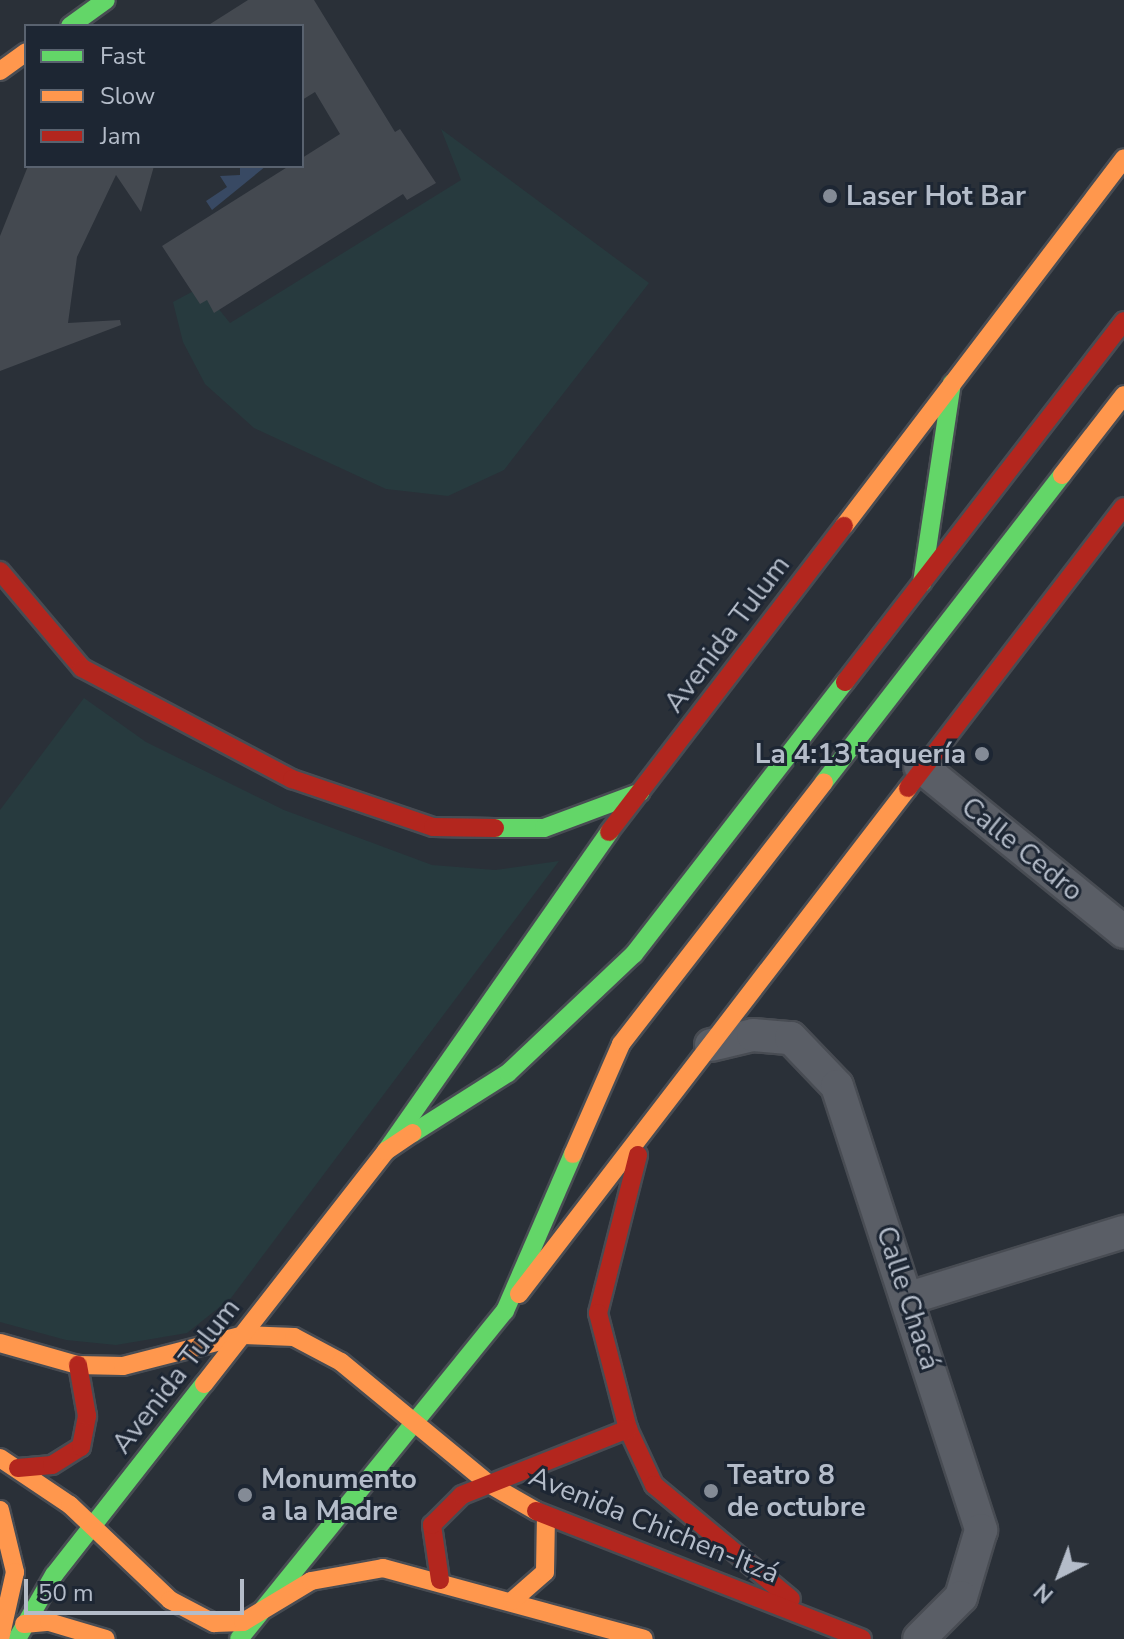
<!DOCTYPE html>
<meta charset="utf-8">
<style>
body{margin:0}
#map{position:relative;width:1124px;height:1639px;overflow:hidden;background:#2a3038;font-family:"Nunito Sans",sans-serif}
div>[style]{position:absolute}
.green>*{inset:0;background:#273a3e}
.water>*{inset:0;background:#384963}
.building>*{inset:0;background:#444950}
.roads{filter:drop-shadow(2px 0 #484c53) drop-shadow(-2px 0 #484c53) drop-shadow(0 2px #484c53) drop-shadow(0 -2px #484c53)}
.street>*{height:32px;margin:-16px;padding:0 16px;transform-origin:16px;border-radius:16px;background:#5a5e66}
.fast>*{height:18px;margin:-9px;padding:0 9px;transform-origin:9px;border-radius:9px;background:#63d668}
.slow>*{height:18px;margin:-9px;padding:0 9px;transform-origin:9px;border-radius:9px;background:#ff974d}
.jam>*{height:18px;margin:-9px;padding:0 9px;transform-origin:9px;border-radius:9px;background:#b3261e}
.dots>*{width:22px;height:22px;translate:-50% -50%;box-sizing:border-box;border:4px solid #1d2633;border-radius:50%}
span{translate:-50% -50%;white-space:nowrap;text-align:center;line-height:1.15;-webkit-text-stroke:6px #1d2633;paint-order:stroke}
.poi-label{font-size:28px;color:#b4bcc9;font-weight:700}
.left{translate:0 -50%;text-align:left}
.right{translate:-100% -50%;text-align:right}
.street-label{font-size:28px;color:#b4bcc9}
.legend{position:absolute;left:24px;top:24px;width:280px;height:144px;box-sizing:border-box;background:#1d2633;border:2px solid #59626f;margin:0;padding:10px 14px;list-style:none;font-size:24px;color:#b4bcc9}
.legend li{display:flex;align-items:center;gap:16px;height:40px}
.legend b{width:40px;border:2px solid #59626f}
.north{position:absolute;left:1020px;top:1535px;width:80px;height:80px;-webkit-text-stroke:6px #1d2633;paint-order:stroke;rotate:222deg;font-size:22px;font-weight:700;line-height:32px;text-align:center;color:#b4bcc9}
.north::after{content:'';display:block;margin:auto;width:28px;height:36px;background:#b4bcc9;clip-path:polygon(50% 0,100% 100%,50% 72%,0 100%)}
.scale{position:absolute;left:24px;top:1579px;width:220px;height:36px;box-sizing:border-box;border:4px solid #b4bcc9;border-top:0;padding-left:10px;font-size:24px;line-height:28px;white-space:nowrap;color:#b4bcc9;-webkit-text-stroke:6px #1d2633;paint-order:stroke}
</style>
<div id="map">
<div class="green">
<i style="clip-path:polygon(441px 129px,649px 283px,504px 470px,448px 496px,386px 489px,254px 428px,205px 384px,183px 342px,173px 302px,201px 287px,230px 323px,461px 180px)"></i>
<i style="clip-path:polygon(84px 698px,146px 742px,284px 810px,432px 865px,495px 870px,559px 861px,231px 1298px,187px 1333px,116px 1345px,66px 1340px,0 1322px,0 810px)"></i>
</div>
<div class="water">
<i style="clip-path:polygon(240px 166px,266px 166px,212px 210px,206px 201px,227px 187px,220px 176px,240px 175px)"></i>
</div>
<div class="building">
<i style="clip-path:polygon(248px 0,314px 0,395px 132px,400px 129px,436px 183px,407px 200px,403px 194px,214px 313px,207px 300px,200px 304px,162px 246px,289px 166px,302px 166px,302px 158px,340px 134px,315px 92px,302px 100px,302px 26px,207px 26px)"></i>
<i style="clip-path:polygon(28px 166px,154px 166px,141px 212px,116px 175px,77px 257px,68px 323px,120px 320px,121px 325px,0 371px,0 236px)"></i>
</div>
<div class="roads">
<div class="street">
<i style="left:920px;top:766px;width:263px;rotate:39.1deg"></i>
<i style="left:711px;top:1045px;width:43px;rotate:-13.4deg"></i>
<i style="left:753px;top:1035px;width:38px;rotate:5deg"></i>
<i style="left:791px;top:1038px;width:66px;rotate:46.2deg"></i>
<i style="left:837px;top:1086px;width:467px;rotate:72deg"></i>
<i style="left:981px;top:1530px;width:70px;rotate:106.6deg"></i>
<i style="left:961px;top:1597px;width:59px;rotate:135deg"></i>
<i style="left:909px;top:1298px;width:225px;rotate:-17.1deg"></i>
</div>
<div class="fast">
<i style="left:70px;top:26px;width:44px;rotate:-35.8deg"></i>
<i style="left:922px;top:583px;width:202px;rotate:-81.5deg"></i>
<i style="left:824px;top:782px;width:388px;rotate:-52.2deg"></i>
<i style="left:495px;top:828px;width:49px"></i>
<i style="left:544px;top:828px;width:103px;rotate:-20.4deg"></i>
<i style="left:413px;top:1133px;width:112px;rotate:-32.3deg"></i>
<i style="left:508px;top:1073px;width:173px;rotate:-43.4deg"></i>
<i style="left:634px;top:954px;width:344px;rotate:-52.2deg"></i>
<i style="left:386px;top:1151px;width:389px;rotate:-55deg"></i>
<i style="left:17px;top:1639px;width:74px;rotate:-60deg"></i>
<i style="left:54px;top:1575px;width:243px;rotate:-51.9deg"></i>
<i style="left:239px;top:1639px;width:422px;rotate:-51deg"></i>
<i style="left:505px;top:1311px;width:171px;rotate:-66.6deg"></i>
</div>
<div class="slow">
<i style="left:0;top:71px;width:32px;rotate:-36deg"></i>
<i style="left:1062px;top:475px;width:101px;rotate:-52.2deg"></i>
<i style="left:844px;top:526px;width:462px;rotate:-52.7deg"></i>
<i style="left:573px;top:1154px;width:120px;rotate:-66.4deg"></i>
<i style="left:621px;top:1044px;width:331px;rotate:-52.2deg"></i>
<i style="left:519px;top:1294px;width:638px;rotate:-52.45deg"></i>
<i style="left:0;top:1343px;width:81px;rotate:15.8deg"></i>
<i style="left:78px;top:1365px;width:45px;rotate:1.3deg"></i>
<i style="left:123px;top:1366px;width:125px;rotate:-14.4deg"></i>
<i style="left:244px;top:1335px;width:50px;rotate:2.3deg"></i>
<i style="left:294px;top:1337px;width:53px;rotate:28deg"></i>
<i style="left:341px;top:1362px;width:192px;rotate:39.5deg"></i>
<i style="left:489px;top:1484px;width:54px;rotate:29.9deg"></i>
<i style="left:204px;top:1384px;width:296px;rotate:-52deg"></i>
<i style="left:386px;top:1151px;width:32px;rotate:-34deg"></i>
<i style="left:0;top:1458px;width:84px;rotate:33.9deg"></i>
<i style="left:70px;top:1505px;width:138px;rotate:43.5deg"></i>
<i style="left:170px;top:1600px;width:50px;rotate:27.6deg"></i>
<i style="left:214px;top:1623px;width:29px;rotate:-2deg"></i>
<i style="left:243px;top:1622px;width:79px;rotate:-31.1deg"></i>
<i style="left:311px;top:1581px;width:73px;rotate:-10.2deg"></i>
<i style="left:383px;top:1568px;width:270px;rotate:15.2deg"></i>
<i style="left:0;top:1510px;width:64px;rotate:76.4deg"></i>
<i style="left:15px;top:1572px;width:69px;rotate:102.6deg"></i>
<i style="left:512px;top:1601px;width:44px;rotate:-41.3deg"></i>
<i style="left:545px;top:1572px;width:55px;rotate:-89deg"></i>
<i style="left:24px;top:1624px;width:25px;rotate:-5deg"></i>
<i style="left:49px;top:1622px;width:59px;rotate:16.6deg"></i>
</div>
<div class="jam">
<i style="left:0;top:571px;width:127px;rotate:49.8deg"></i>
<i style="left:82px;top:668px;width:238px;rotate:27.9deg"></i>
<i style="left:292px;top:779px;width:149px;rotate:18.8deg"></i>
<i style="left:433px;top:827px;width:62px;rotate:0.9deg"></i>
<i style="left:845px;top:682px;width:456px;rotate:-52.3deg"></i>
<i style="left:908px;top:788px;width:354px;rotate:-52.5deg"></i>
<i style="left:609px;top:832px;width:386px;rotate:-52.5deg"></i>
<i style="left:638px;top:1155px;width:163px;rotate:104.2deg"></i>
<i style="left:598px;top:1313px;width:120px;rotate:75.5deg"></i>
<i style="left:628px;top:1429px;width:62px;rotate:65.1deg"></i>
<i style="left:654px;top:1485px;width:178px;rotate:39.8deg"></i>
<i style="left:18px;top:1468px;width:34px;rotate:-5deg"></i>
<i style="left:52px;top:1465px;width:34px;rotate:-32deg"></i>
<i style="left:81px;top:1447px;width:32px;rotate:-79deg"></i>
<i style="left:87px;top:1416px;width:52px;rotate:-100deg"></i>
<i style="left:536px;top:1511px;width:350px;rotate:21.4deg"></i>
<i style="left:440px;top:1580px;width:56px;rotate:-98.3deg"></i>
<i style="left:432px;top:1525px;width:42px;rotate:-45deg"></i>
<i style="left:462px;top:1495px;width:179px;rotate:-21.7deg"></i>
</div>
</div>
<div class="dots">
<i style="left:830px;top:196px;background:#848b96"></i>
<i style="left:982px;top:754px;background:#848b96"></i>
<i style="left:711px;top:1491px;background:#848b96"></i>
<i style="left:245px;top:1495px;background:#848b96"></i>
</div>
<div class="poi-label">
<span class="left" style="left:846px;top:196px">Laser Hot Bar</span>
<span class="right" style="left:966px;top:754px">La 4:13 taquería</span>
<span class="left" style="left:727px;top:1491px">Teatro 8<br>de octubre</span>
<span class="left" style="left:261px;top:1495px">Monumento<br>a la Madre</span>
</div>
<div class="street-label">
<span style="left:727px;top:634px;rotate:-53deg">Avenida Tulum</span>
<span style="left:1022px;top:849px;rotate:39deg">Calle Cedro</span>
<span style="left:908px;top:1298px;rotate:72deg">Calle Chacá</span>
<span style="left:176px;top:1376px;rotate:-52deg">Avenida Tulum</span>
<span style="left:654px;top:1525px;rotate:22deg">Avenida Chichen-Itzá</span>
</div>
<ul class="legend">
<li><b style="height:10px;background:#63d668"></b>Fast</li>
<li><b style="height:10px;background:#ff974d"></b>Slow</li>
<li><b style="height:10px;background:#b3261e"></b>Jam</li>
</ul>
<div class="north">N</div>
<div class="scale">50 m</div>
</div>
